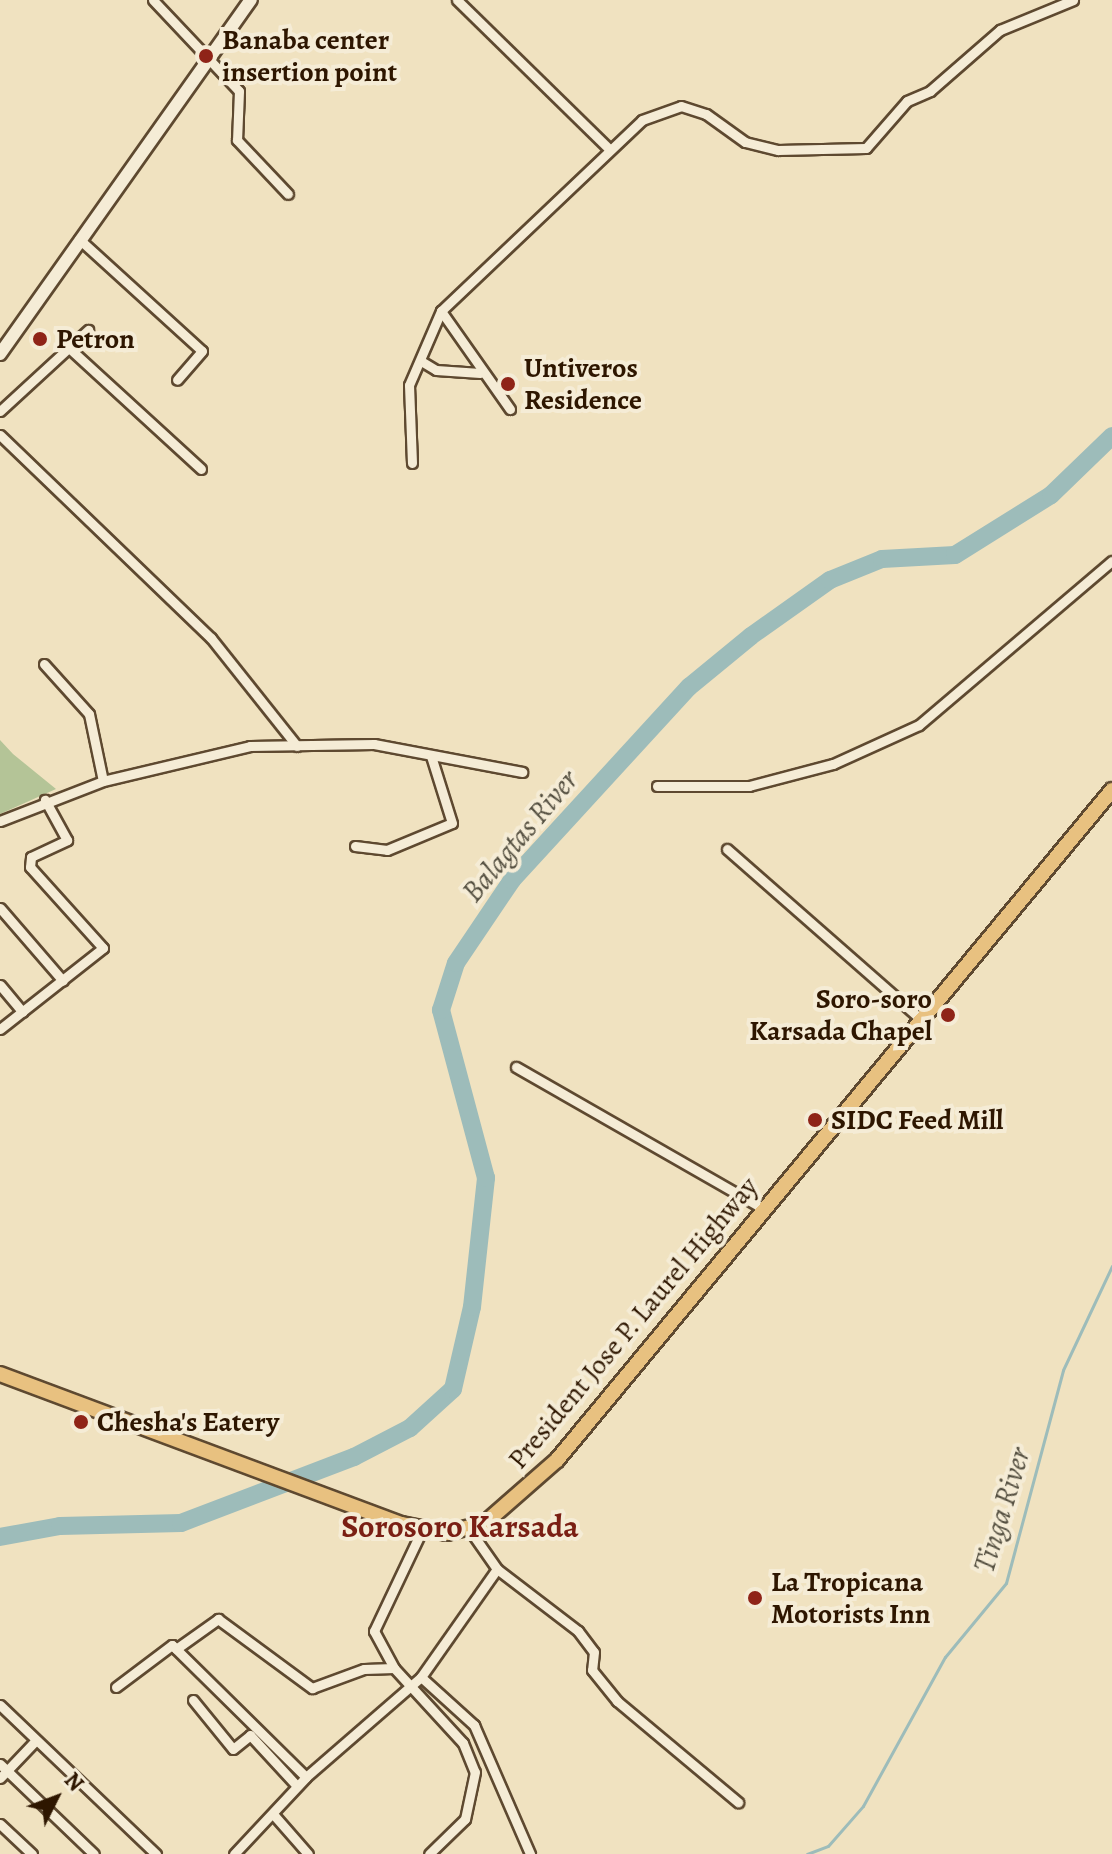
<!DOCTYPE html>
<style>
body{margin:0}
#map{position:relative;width:1112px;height:1854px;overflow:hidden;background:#f0e2c0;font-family:Alegreya,serif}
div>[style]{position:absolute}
.green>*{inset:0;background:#b4c497}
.stream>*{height:3px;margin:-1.5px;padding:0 1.5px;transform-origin:1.5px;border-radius:1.5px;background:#9dbcba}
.river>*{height:18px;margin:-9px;padding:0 9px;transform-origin:9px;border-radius:9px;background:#9dbcba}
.roads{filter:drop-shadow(2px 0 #5e4930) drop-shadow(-2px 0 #5e4930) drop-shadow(0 2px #5e4930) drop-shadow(0 -2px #5e4930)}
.minor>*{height:9px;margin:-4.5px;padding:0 4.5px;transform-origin:4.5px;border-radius:4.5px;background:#f5ecd6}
.secondary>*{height:12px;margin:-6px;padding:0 6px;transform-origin:6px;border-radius:6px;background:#f5ecd6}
.trunk>*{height:14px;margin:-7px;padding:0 7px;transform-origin:7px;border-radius:7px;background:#e8c180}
.dots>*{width:22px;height:22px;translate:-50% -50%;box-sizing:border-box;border:4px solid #f5ecd6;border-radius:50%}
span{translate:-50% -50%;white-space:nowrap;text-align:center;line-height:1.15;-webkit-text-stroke:8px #f5ecd6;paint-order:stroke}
.poi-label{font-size:28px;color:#2e1600;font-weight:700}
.left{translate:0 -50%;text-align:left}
.right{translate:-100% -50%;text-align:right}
.street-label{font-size:28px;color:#2e1600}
.water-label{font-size:30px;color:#555041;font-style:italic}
.quarter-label{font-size:32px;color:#7a1f14;font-weight:700}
.north{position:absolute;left:16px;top:1758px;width:80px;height:80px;-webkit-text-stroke:6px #f5ecd6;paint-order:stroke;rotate:48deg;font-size:22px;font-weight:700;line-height:32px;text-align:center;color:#2e1600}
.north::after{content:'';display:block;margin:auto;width:28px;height:36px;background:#2e1600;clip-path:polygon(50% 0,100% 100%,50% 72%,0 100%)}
</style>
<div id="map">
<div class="green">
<i style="clip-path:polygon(0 740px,13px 754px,56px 789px,0 814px)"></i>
</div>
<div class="stream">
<i style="left:807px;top:1854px;width:22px;rotate:-21deg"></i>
<i style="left:828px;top:1846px;width:53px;rotate:-48.8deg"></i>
<i style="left:863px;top:1806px;width:170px;rotate:-61.2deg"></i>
<i style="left:945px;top:1657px;width:96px;rotate:-50.5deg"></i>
<i style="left:1006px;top:1583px;width:220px;rotate:-75deg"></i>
<i style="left:1063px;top:1370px;width:115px;rotate:-64.8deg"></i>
</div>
<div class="river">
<i style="left:0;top:1537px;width:61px;rotate:-10.4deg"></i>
<i style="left:60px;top:1526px;width:121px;rotate:-1.4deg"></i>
<i style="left:181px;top:1523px;width:185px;rotate:-20.9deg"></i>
<i style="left:354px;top:1457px;width:63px;rotate:-27.4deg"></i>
<i style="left:410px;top:1428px;width:58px;rotate:-42.2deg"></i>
<i style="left:453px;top:1389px;width:84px;rotate:-77deg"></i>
<i style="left:472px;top:1307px;width:130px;rotate:-83.8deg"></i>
<i style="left:486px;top:1178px;width:174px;rotate:-105deg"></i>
<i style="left:441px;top:1010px;width:49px;rotate:-72.3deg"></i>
<i style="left:456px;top:963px;width:100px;rotate:-56deg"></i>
<i style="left:512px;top:880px;width:262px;rotate:-47.5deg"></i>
<i style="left:689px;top:687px;width:80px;rotate:-39.4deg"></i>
<i style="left:751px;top:636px;width:97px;rotate:-35.3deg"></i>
<i style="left:830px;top:580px;width:56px;rotate:-22deg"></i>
<i style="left:882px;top:559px;width:73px;rotate:-3.1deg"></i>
<i style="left:955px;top:555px;width:113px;rotate:-32deg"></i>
<i style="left:1051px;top:495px;width:85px;rotate:-44deg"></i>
</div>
<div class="roads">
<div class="minor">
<i style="left:153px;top:0;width:125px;rotate:46.6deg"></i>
<i style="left:239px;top:91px;width:49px;rotate:92.3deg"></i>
<i style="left:237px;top:140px;width:74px;rotate:46.6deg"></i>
<i style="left:457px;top:0;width:211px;rotate:44.4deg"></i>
<i style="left:79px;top:239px;width:166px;rotate:42.3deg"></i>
<i style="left:202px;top:351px;width:38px;rotate:131deg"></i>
<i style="left:441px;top:311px;width:120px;rotate:54.9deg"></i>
<i style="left:69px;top:348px;width:179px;rotate:42.5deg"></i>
<i style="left:421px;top:361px;width:17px;rotate:31deg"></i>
<i style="left:436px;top:370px;width:44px;rotate:3.9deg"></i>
<i style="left:0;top:411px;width:120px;rotate:-42.6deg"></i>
<i style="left:0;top:435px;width:293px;rotate:43.9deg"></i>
<i style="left:211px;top:638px;width:138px;rotate:51.5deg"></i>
<i style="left:412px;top:463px;width:78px;rotate:-92.2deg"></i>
<i style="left:409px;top:385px;width:81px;rotate:-66.6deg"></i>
<i style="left:441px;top:311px;width:277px;rotate:-43.5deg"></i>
<i style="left:642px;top:120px;width:41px;rotate:-19.7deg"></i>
<i style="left:681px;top:106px;width:26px;rotate:18deg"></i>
<i style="left:706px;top:114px;width:48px;rotate:35.7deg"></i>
<i style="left:745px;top:142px;width:34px;rotate:14deg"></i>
<i style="left:778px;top:150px;width:88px;rotate:-1.3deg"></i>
<i style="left:866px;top:148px;width:62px;rotate:-48.9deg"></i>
<i style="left:907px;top:101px;width:25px;rotate:-23deg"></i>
<i style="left:930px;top:91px;width:93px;rotate:-41.1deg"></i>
<i style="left:1000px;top:30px;width:79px;rotate:-22.3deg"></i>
<i style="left:44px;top:664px;width:67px;rotate:48deg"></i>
<i style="left:89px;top:714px;width:68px;rotate:78.2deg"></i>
<i style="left:657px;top:786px;width:92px"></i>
<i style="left:749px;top:786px;width:87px;rotate:-14.7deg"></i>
<i style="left:833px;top:764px;width:94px;rotate:-24.4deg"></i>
<i style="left:919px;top:725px;width:253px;rotate:-40.4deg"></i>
<i style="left:0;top:821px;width:110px;rotate:-21.2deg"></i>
<i style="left:103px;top:781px;width:151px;rotate:-13.4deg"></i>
<i style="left:250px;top:746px;width:124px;rotate:-0.9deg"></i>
<i style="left:374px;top:744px;width:151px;rotate:10.7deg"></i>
<i style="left:355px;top:846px;width:32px;rotate:7deg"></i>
<i style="left:387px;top:850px;width:70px;rotate:-22.6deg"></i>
<i style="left:452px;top:823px;width:70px;rotate:-107.4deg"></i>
<i style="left:727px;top:849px;width:261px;rotate:41.3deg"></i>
<i style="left:0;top:908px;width:96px;rotate:49.2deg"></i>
<i style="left:0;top:985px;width:35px;rotate:50deg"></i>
<i style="left:0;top:1029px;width:131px;rotate:-38.2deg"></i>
<i style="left:103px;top:948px;width:109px;rotate:-132deg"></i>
<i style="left:30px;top:867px;width:10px;rotate:-84deg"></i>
<i style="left:31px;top:857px;width:40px;rotate:-25deg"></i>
<i style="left:67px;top:840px;width:46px;rotate:-118.8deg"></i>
<i style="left:516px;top:1067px;width:286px;rotate:29.8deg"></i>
<i style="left:469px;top:1529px;width:49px;rotate:55deg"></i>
<i style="left:497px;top:1569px;width:102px;rotate:37.4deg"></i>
<i style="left:578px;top:1631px;width:26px;rotate:53deg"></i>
<i style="left:594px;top:1652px;width:18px;rotate:96deg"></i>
<i style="left:592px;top:1670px;width:40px;rotate:51deg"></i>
<i style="left:617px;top:1701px;width:158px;rotate:39.9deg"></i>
<i style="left:422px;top:1530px;width:112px;rotate:115.4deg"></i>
<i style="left:374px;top:1631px;width:42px;rotate:61.6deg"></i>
<i style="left:394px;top:1668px;width:102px;rotate:47.4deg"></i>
<i style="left:463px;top:1743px;width:31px;rotate:68deg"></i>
<i style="left:475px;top:1772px;width:48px;rotate:102deg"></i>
<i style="left:465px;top:1819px;width:50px;rotate:135.8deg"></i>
<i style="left:176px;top:1649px;width:52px;rotate:-35.5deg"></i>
<i style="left:218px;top:1619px;width:117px;rotate:36.3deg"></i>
<i style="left:312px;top:1688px;width:55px;rotate:-20.1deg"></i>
<i style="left:364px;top:1669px;width:30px;rotate:-2deg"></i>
<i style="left:421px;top:1677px;width:72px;rotate:42.2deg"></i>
<i style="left:474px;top:1725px;width:141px;rotate:66.5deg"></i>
<i style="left:116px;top:1687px;width:70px;rotate:-36.9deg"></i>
<i style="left:172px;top:1645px;width:188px;rotate:44.6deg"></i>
<i style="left:193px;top:1700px;width:63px;rotate:50.8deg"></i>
<i style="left:233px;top:1749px;width:22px;rotate:-39deg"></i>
<i style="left:250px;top:1735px;width:69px;rotate:47.3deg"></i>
<i style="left:0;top:1705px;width:216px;rotate:43.7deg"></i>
<i style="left:0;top:1764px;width:130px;rotate:43.8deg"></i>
<i style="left:0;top:1778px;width:52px;rotate:-46.5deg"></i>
<i style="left:273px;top:1814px;width:53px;rotate:48.8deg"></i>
<i style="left:0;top:1824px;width:44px;rotate:43.2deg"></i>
<i style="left:234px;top:1854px;width:105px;rotate:-46.9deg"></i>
<i style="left:306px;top:1777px;width:152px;rotate:-41deg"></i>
<i style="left:421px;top:1677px;width:132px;rotate:-54.9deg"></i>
</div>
<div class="secondary">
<i style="left:0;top:354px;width:434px;rotate:-54.7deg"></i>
</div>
<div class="trunk">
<i style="left:0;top:1374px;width:429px;rotate:20.5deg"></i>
<i style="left:402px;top:1524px;width:46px;rotate:11.3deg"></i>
<i style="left:447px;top:1533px;width:39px;rotate:-15deg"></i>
<i style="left:485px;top:1523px;width:96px;rotate:-41.2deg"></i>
<i style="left:557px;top:1460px;width:870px;rotate:-50.36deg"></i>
</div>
</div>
<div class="dots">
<i style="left:206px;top:56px;background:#8f2418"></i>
<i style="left:40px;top:339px;background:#8f2418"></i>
<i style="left:508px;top:384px;background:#8f2418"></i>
<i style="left:948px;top:1015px;background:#8f2418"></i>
<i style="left:815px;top:1120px;background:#8f2418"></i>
<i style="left:81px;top:1422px;background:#8f2418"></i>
<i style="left:755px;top:1598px;background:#8f2418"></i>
</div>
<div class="poi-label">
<span class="left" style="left:222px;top:56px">Banaba center<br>insertion point</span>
<span class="left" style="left:56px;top:339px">Petron</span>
<span class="left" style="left:524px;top:384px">Untiveros<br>Residence</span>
<span class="right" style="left:932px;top:1015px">Soro-soro<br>Karsada Chapel</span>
<span class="left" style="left:831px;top:1120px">SIDC Feed Mill</span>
<span class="left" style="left:97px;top:1422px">Chesha's Eatery</span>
<span class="left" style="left:771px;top:1598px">La Tropicana<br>Motorists Inn</span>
</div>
<div class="street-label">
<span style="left:633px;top:1323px;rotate:-50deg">President Jose P. Laurel Highway</span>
</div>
<div class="water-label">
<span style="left:520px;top:836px;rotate:-50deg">Balagtas River</span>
<span style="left:1002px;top:1510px;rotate:-73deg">Tinga River</span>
</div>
<div class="quarter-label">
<span style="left:460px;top:1526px">Sorosoro Karsada</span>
</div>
<div class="north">N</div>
</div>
